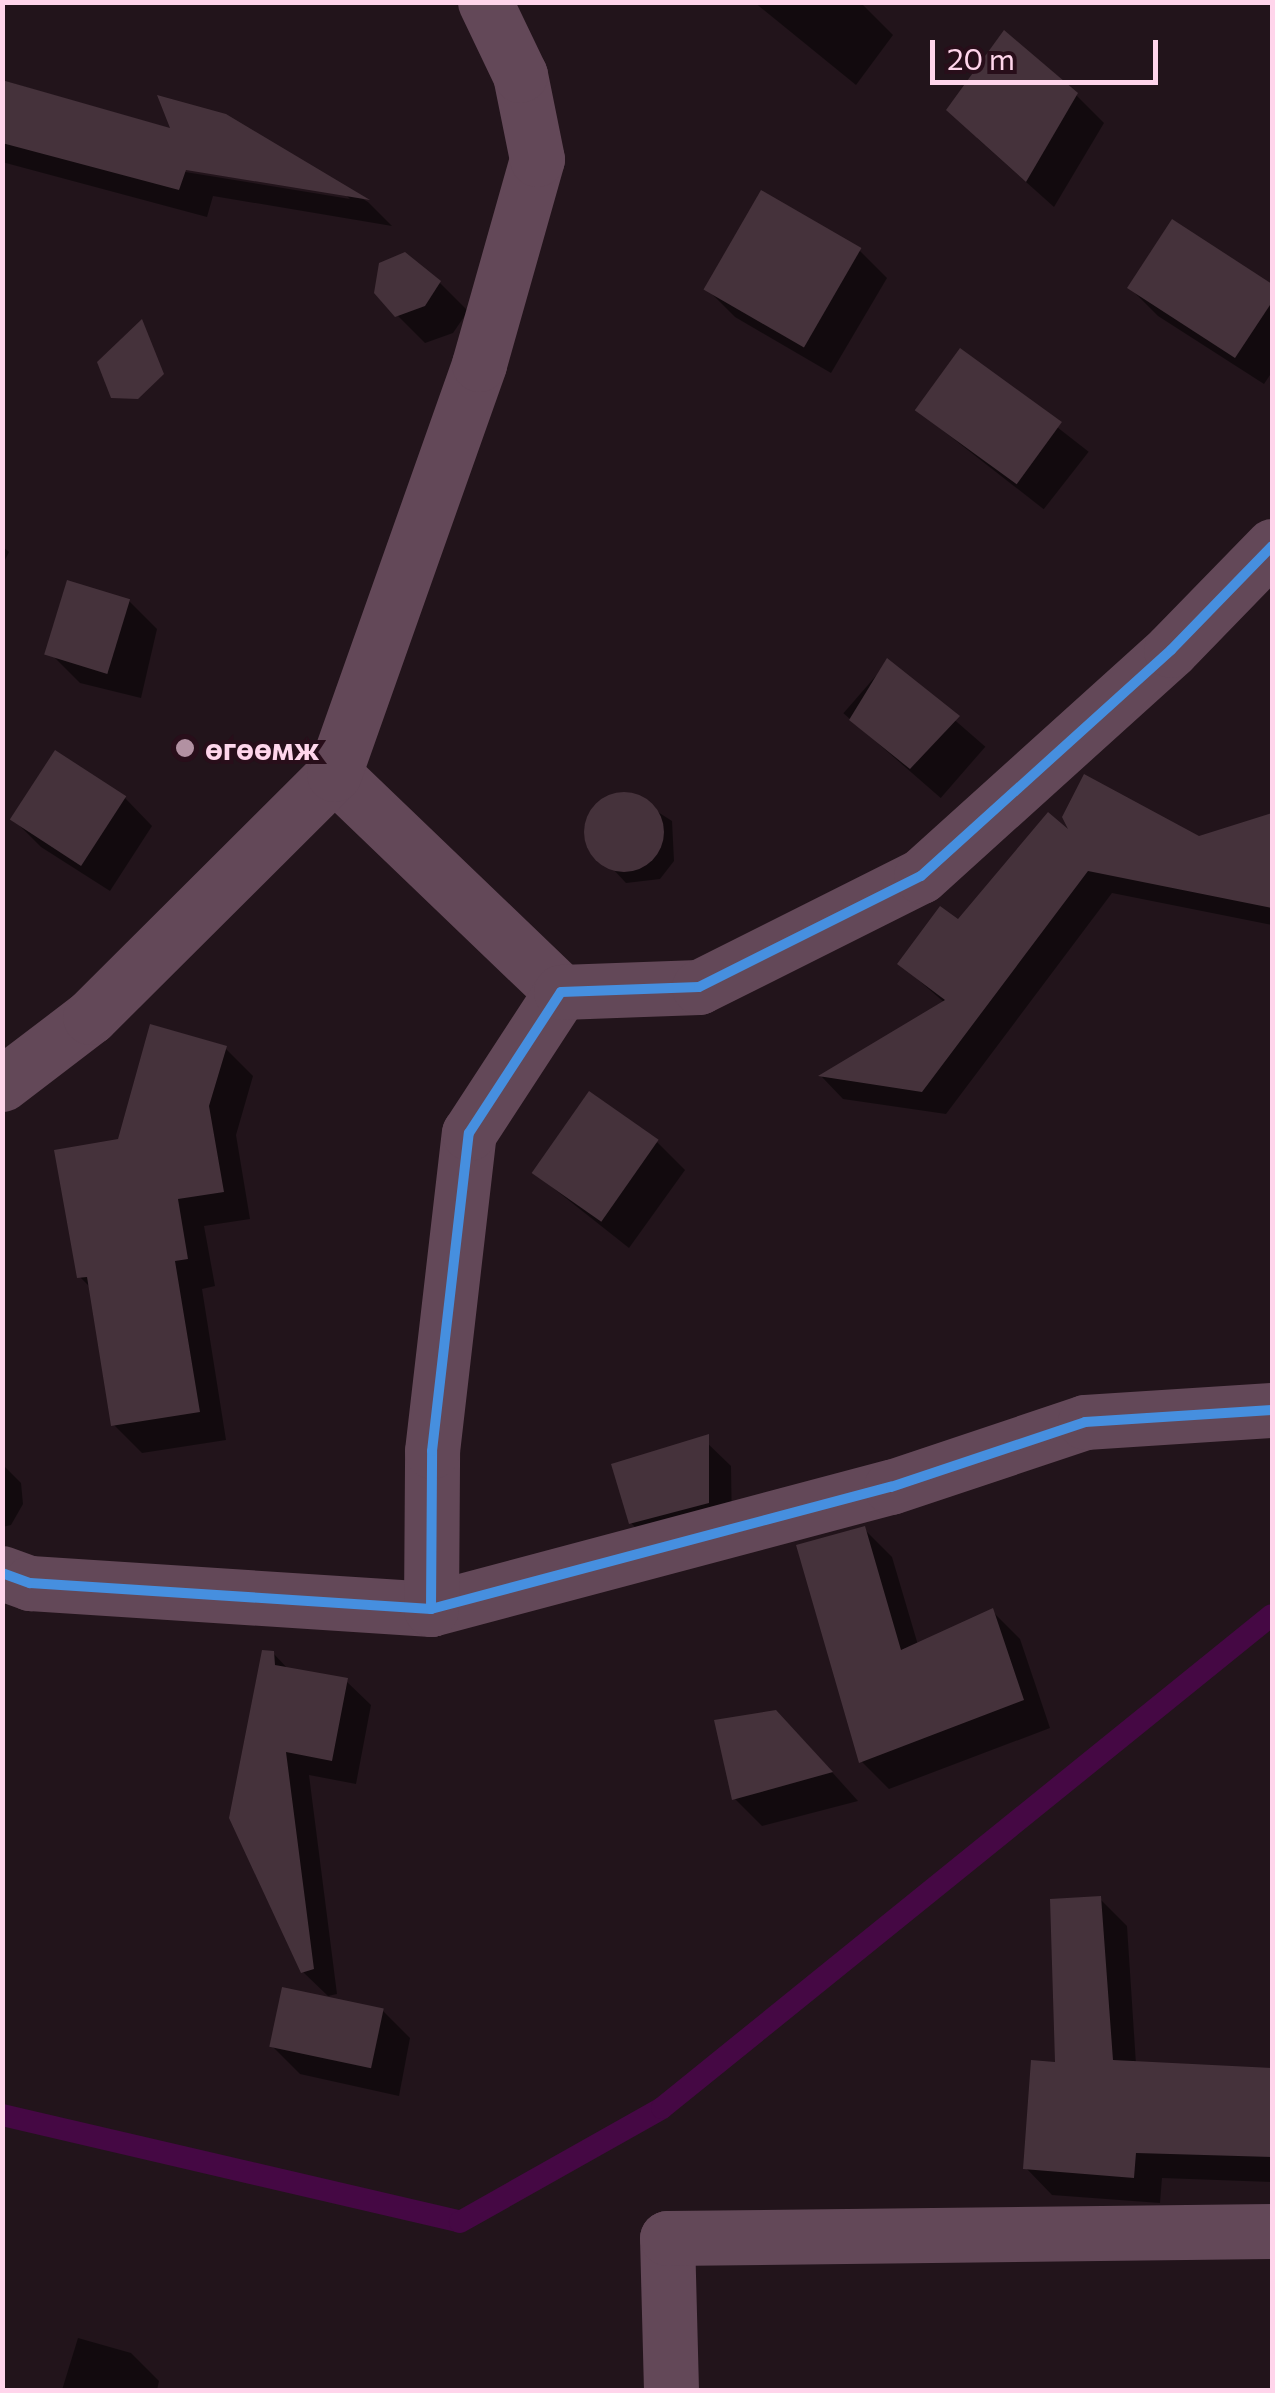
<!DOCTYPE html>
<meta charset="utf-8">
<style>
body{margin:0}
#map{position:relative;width:1275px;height:2393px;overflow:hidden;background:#22141b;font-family:Commissioner,sans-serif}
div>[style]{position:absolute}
.shadow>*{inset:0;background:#0007;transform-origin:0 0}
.stream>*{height:22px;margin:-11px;padding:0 11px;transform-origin:11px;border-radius:11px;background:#450844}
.building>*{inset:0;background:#45323b;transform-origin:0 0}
.round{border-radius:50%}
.street>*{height:55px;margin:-27.5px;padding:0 27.5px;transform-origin:27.5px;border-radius:27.5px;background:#634858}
.cycleway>*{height:10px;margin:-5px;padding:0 5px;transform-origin:5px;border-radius:5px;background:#468fdf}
.dots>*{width:28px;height:28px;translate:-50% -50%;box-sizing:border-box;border:5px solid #280e1a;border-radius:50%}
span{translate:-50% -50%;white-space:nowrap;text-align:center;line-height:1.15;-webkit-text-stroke:8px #280e1a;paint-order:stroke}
.poi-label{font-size:30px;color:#ffd5eb;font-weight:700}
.left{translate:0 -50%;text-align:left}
.frame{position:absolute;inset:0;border:5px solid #ffd5eb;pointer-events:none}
.scale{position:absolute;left:930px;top:40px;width:228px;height:45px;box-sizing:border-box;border:5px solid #ffd5eb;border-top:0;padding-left:12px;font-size:30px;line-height:35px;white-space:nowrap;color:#ffd5eb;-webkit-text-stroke:8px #280e1a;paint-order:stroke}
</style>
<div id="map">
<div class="shadow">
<i style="clip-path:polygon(754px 2px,860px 2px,893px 35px,856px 85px)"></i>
<i style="clip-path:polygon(evenodd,2px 80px,174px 132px,225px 116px,368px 202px,392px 226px,213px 196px,207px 217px,2px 162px,2px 80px,174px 165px,344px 193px,350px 199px,173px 170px,174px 165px)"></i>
<i style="clip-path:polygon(1076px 95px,1104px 123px,1054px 207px,977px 138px)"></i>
<i style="clip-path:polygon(1173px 222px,1272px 287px,1272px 372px,1264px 384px,1158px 316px,1130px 288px)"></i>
<i style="clip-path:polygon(859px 250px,887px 278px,831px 373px,735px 317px,707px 289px)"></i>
<i style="clip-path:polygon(440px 283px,468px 311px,453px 333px,425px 343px,397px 315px)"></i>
<i style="left:961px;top:352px;width:162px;height:73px;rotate:38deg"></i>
<i style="clip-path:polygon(2px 546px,9px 552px,2px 566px)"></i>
<i style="clip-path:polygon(129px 601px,157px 629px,141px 698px,80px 683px,52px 655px)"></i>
<i style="left:888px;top:662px;width:129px;height:68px;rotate:41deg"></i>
<i style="clip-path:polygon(631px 795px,672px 821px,674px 861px,660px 879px,626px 883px,587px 841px,589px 817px,607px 799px)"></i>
<i style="clip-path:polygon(125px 798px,152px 826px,110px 891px,41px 847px,14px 820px)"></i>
<i style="clip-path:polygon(1266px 831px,1272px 838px,1272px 925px,1112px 893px,946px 1114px,843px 1099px,822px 1077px,945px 1003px,900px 964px,1075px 839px,1199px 839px)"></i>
<i style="clip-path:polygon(225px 1048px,253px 1076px,236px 1135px,250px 1219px,204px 1226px,215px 1286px,202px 1289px,226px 1440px,142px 1453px,114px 1425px,91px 1288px,80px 1277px,120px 1141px)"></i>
<i style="clip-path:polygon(657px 1142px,685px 1170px,629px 1248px,533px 1172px)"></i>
<i style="clip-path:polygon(703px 1439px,731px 1466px,732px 1531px,659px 1551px,631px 1523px)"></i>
<i style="clip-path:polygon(2px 1464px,21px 1483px,23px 1504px,11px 1525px,2px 1527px)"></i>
<i style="clip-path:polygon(864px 1529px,892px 1557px,918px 1645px,992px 1611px,1020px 1639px,1050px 1728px,889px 1789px,861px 1761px)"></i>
<i style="clip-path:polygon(273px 1653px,289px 1670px,346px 1681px,371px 1705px,356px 1784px,309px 1775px,337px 1994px,328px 1996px,303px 1972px)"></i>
<i style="clip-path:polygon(804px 1741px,858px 1801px,762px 1826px,734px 1798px)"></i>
<i style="clip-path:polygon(1100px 1899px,1127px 1926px,1136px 2064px,1272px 2070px,1272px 2182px,1162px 2178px,1160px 2203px,1052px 2195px,1026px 2168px)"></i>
<i style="clip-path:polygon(382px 2010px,410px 2038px,399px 2096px,300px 2074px,272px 2046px)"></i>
<i style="clip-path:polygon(78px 2338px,131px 2353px,159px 2381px,157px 2390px,62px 2390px)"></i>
</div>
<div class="stream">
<i style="left:2px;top:2115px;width:470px;rotate:13.1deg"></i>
<i style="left:460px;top:2222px;width:232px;rotate:-29.4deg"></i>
<i style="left:662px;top:2108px;width:784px;rotate:-38.95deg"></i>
</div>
<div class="building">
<i style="clip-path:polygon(1004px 30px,1078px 93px,1026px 182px,946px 110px)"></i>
<i style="clip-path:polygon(2px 80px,170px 128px,157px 95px,226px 114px,370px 200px,186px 170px,179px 190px,2px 143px)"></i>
<i style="left:761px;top:190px;width:116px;height:115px;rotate:30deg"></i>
<i style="clip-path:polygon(1172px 219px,1272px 284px,1272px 302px,1235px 358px,1127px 288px)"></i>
<i style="clip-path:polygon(405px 252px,441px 281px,425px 306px,395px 317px,374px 293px,379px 263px)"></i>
<i style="clip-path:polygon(142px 319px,164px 374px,138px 399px,111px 398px,97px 362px)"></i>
<i style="left:960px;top:348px;width:126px;height:77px;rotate:36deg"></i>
<i style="left:67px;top:580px;width:66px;height:78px;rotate:17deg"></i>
<i style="clip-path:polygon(887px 658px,960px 716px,910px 769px,849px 720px)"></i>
<i style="left:55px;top:750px;width:85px;height:83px;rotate:33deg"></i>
<i style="clip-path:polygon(1084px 774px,1199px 836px,1272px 813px,1272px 908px,1088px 871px,922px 1092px,818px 1076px,945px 1000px,897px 964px,940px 906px,958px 919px,1048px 812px,1068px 829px,1062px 817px)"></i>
<i class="round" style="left:584px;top:792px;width:80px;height:80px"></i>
<i style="clip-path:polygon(150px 1024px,227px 1046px,209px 1106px,224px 1192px,178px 1199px,188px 1259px,175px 1261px,200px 1412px,111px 1426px,87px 1277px,77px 1278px,54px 1150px,118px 1139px)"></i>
<i style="left:589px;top:1091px;width:85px;height:100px;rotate:35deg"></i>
<i style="clip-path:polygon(709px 1434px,709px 1503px,629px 1524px,611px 1464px)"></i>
<i style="clip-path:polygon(865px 1526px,901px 1650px,993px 1608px,1024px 1700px,859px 1763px,796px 1545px)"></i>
<i style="clip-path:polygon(262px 1650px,274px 1651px,275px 1665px,348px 1678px,332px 1761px,286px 1752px,314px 1969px,301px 1973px,229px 1818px)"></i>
<i style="clip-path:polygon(776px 1710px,833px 1772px,732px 1800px,714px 1720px)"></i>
<i style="clip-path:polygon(1101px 1896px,1113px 2060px,1272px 2068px,1272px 2157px,1136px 2153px,1134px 2178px,1023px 2169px,1031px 2060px,1055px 2062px,1050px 1899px)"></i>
<i style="left:282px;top:1987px;width:104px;height:61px;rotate:12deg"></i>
</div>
<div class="street">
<i style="left:334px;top:774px;width:315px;rotate:43.8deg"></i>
<i style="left:2px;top:1084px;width:111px;rotate:-37.3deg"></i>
<i style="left:90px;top:1017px;width:344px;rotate:-44.9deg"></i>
<i style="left:334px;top:774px;width:435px;rotate:-70.5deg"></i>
<i style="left:479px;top:364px;width:213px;rotate:-74.2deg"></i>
<i style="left:537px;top:159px;width:86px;rotate:-101.4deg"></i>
<i style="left:520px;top:75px;width:81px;rotate:-115.6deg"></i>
<i style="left:2px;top:1573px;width:30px;rotate:20deg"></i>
<i style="left:30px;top:1583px;width:402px;rotate:3.7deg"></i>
<i style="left:431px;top:1609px;width:476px;rotate:-14.9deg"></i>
<i style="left:891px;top:1487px;width:205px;rotate:-18.5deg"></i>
<i style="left:1085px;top:1422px;width:187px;rotate:-3.7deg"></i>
<i style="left:431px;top:1609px;width:158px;rotate:-89.6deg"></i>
<i style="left:432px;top:1451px;width:320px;rotate:-83.4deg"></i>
<i style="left:469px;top:1133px;width:168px;rotate:-56.9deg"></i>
<i style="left:561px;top:992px;width:138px;rotate:-2.1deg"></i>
<i style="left:699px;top:987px;width:248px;rotate:-26.6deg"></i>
<i style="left:921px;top:876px;width:337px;rotate:-42.1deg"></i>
<i style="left:1171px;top:650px;width:145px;rotate:-45.8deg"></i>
<i style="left:671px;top:2390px;width:152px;rotate:-91.5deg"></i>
<i style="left:667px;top:2238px;width:605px;rotate:-0.66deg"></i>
</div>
<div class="cycleway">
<i style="left:2px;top:1573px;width:30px;rotate:20deg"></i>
<i style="left:30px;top:1583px;width:402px;rotate:3.7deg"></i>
<i style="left:431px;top:1609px;width:476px;rotate:-14.9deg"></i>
<i style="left:891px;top:1487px;width:205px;rotate:-18.5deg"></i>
<i style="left:1085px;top:1422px;width:187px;rotate:-3.7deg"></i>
<i style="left:431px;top:1609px;width:158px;rotate:-89.6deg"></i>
<i style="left:432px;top:1451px;width:320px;rotate:-83.4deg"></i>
<i style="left:469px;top:1133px;width:168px;rotate:-56.9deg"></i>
<i style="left:561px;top:992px;width:138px;rotate:-2.1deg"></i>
<i style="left:699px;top:987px;width:248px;rotate:-26.6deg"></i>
<i style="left:921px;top:876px;width:337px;rotate:-42.1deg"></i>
<i style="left:1171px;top:650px;width:145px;rotate:-45.8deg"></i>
</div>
<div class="dots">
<i style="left:185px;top:748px;background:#b291a2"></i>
</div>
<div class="poi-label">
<span class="left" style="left:205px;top:748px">өгөөмж</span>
</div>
<div class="frame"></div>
<div class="scale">20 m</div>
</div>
